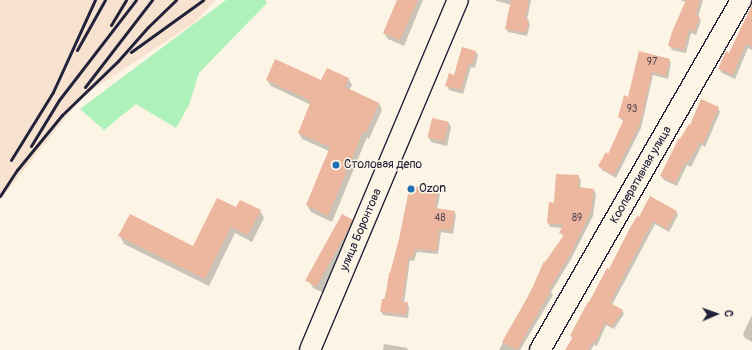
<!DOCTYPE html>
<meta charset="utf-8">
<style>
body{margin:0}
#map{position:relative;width:752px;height:350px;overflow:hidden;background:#fcf5e5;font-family:Pangolin,sans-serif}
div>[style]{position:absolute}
.built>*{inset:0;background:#f7e2d0}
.green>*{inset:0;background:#aff1bb}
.shadow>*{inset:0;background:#0003}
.building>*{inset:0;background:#ecb69f;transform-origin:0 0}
.roads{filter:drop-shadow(1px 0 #22223b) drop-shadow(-1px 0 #22223b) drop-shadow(0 1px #22223b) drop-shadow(0 -1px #22223b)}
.minor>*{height:20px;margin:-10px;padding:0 10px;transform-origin:10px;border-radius:10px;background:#fcf5e5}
.rail>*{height:3px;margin:-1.5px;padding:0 1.5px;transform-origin:1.5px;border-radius:1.5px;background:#22223b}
.dots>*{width:11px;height:11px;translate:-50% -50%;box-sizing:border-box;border:2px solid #fcf5e5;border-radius:50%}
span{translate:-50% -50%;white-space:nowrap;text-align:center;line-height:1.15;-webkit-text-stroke:3px #fcf5e5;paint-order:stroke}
.number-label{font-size:10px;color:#544754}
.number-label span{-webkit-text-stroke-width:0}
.poi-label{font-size:12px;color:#22223b}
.left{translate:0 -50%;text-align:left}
.street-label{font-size:12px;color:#22223b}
.north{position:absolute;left:696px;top:294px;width:40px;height:40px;-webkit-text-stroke:3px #fcf5e5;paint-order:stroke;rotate:88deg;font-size:11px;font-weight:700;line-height:16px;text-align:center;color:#22223b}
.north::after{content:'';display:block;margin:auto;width:14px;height:18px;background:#22223b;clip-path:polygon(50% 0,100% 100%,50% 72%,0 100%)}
</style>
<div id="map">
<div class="built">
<i style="clip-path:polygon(0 0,216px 0,194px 23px,83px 96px,0 200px)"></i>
</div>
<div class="green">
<i style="clip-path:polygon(226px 0,265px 0,267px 3px,199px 73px,189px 105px,176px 128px,136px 104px,104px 130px,80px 109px)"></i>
</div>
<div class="shadow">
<i style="clip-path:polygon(399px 0,423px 0,404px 46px,388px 39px,384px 33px)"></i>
<i style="clip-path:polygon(494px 0,531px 0,527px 20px,530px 24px,527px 36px,508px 32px,506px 29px,511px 5px)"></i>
<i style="clip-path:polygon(680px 0,703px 0,698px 17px,701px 21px,696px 35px,691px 33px,686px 53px,672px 50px,670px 46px,686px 2px)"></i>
<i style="clip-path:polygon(752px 23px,752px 50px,748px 48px,735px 79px,722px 73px,719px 69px)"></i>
<i style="clip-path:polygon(476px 52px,478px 55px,475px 68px,471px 67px,463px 94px,449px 90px,447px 86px)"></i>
<i style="clip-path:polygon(639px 52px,669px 60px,671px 63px,668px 79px,653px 75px,641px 128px,616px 178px,602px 170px,599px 166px,609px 155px,624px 122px,619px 117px,629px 98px)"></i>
<i style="clip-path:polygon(348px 78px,352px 85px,349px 90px,379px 103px,382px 110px,369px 139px,367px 137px,332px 222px,311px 212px,307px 205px,329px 151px,302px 139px,299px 133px,311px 105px,271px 86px,267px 80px,321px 81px)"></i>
<i style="clip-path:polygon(718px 108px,720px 112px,705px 147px,702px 145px,691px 167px,687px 165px,677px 186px,664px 180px,661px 176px,691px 126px)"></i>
<i style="clip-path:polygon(449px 123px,451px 127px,447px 146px,431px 142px,429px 138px)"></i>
<i style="clip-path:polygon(578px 176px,581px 180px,580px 188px,594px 190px,596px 194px,593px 216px,571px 259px,551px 292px,553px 295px,520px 350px,499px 350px,546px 263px,564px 237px,561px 233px,563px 228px,550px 227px,548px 223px,550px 203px,555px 204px)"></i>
<i style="clip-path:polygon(438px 192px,440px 195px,437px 209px,454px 212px,456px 215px,453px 234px,441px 232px,438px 254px,417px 252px,414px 261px,410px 260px,404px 303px,407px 303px,409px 307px,408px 318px,383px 315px,381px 311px,391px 274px)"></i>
<i style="clip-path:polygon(260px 211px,264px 218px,252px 242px,235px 233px,209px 286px,124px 244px,120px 236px,194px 247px)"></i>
<i style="clip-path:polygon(676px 212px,678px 215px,669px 232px,655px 224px,645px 243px,612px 305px,622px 310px,624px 314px,614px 329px,606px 325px,597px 346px,594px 345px,591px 350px,567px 350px,573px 339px,571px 336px,639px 218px)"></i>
<i style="clip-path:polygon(352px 220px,355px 226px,324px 293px,313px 288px,310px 282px)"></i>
<i style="clip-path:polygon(752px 315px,752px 342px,745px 338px,743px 334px)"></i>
<i style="clip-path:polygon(384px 344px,407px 348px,408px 350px,383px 350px)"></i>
</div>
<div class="building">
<i style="clip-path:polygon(397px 0,418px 0,400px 40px,383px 33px)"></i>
<i style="clip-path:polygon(511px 0,529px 0,525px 19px,529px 20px,526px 33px,505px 29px)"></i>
<i style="clip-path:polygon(686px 0,700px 0,696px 15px,700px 17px,694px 32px,689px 30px,684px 50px,668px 46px,672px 32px)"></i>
<i style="clip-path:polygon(752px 5px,752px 47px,746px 44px,733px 75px,718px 69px,726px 51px,729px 53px)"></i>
<i style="clip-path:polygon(462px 47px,476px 51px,473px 64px,469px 63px,461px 90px,445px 86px,449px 73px,454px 75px)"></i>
<i style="clip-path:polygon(639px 51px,670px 59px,666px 76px,652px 72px,640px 124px,614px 175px,598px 166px,606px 152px,608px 154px,624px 119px,618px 117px,624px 95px,628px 97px)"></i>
<i style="clip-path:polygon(275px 59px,321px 80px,327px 68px,349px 78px,345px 87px,379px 103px,366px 133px,363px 132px,328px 216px,306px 205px,330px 147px,298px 133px,311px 101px,266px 80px)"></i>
<i style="clip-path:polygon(701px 99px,719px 107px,703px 144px,700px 142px,688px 163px,685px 162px,675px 183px,660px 176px,679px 138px,680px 139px,689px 124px,690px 125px)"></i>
<i style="left:432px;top:118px;width:17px;height:20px;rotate:13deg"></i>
<i style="clip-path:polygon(556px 174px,579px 175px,578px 187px,594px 189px,591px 212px,570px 255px,549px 289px,551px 290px,517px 350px,502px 342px,530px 293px,544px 261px,545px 262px,564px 235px,559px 233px,563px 225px,547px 223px,549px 202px,554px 203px)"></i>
<i style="clip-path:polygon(410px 185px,438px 191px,435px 208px,455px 211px,451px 231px,439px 229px,437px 251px,415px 249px,413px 258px,409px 257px,402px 302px,408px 302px,406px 315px,380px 312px,382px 299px,385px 299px,389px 273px,390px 273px,399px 239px)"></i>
<i style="clip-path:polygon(650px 196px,677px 211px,667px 229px,653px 221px,643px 239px,610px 303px,623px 310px,612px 327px,605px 322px,595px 343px,592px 342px,588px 350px,565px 350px,573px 337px,570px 336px,574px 328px,588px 302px,589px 302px,607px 268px,609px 269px,630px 228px,637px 216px,639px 217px)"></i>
<i style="clip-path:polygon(217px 198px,236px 207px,240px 200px,261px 210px,248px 235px,231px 227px,205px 279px,118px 236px,130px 214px,193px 246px)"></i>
<i style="left:342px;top:214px;width:13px;height:76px;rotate:29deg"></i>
</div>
<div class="roads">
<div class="minor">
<i style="left:310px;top:350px;width:380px;rotate:-67.1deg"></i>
<i style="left:540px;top:350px;width:404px;rotate:-60.1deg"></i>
</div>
</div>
<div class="rail">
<i style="left:111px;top:25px;width:29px;rotate:-59deg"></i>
<i style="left:77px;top:50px;width:57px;rotate:-60.8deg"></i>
<i style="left:131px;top:52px;width:89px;rotate:-35.8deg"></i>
<i style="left:85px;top:87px;width:110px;rotate:-52.4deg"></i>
<i style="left:31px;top:146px;width:54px;rotate:-58.7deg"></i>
<i style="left:59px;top:100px;width:126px;rotate:-52.4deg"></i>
<i style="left:11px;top:160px;width:80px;rotate:-58.3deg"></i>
<i style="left:53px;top:92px;width:101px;rotate:-65.5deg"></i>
<i style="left:0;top:196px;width:31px;rotate:-57deg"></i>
<i style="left:17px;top:170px;width:71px;rotate:-50.7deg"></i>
<i style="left:62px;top:115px;width:78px;rotate:-44deg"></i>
<i style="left:118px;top:61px;width:45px;rotate:-48.6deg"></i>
<i style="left:148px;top:27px;width:39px;rotate:-44deg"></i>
</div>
<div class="dots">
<i style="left:336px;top:165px;background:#1f6fb2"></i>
<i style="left:411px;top:189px;background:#1f6fb2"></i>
</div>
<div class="number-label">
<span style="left:652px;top:63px">97</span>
<span style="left:632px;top:110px">93</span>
<span style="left:440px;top:219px">48</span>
<span style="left:577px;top:219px">89</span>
</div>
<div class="poi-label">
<span class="left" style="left:344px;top:165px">Столовая депо</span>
<span class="left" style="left:419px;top:189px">Ozon</span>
</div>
<div class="street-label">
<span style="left:641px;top:175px;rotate:-60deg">Кооперативная улица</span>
<span style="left:361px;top:230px;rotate:-67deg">улица Боронтова</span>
</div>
<div class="north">С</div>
</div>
